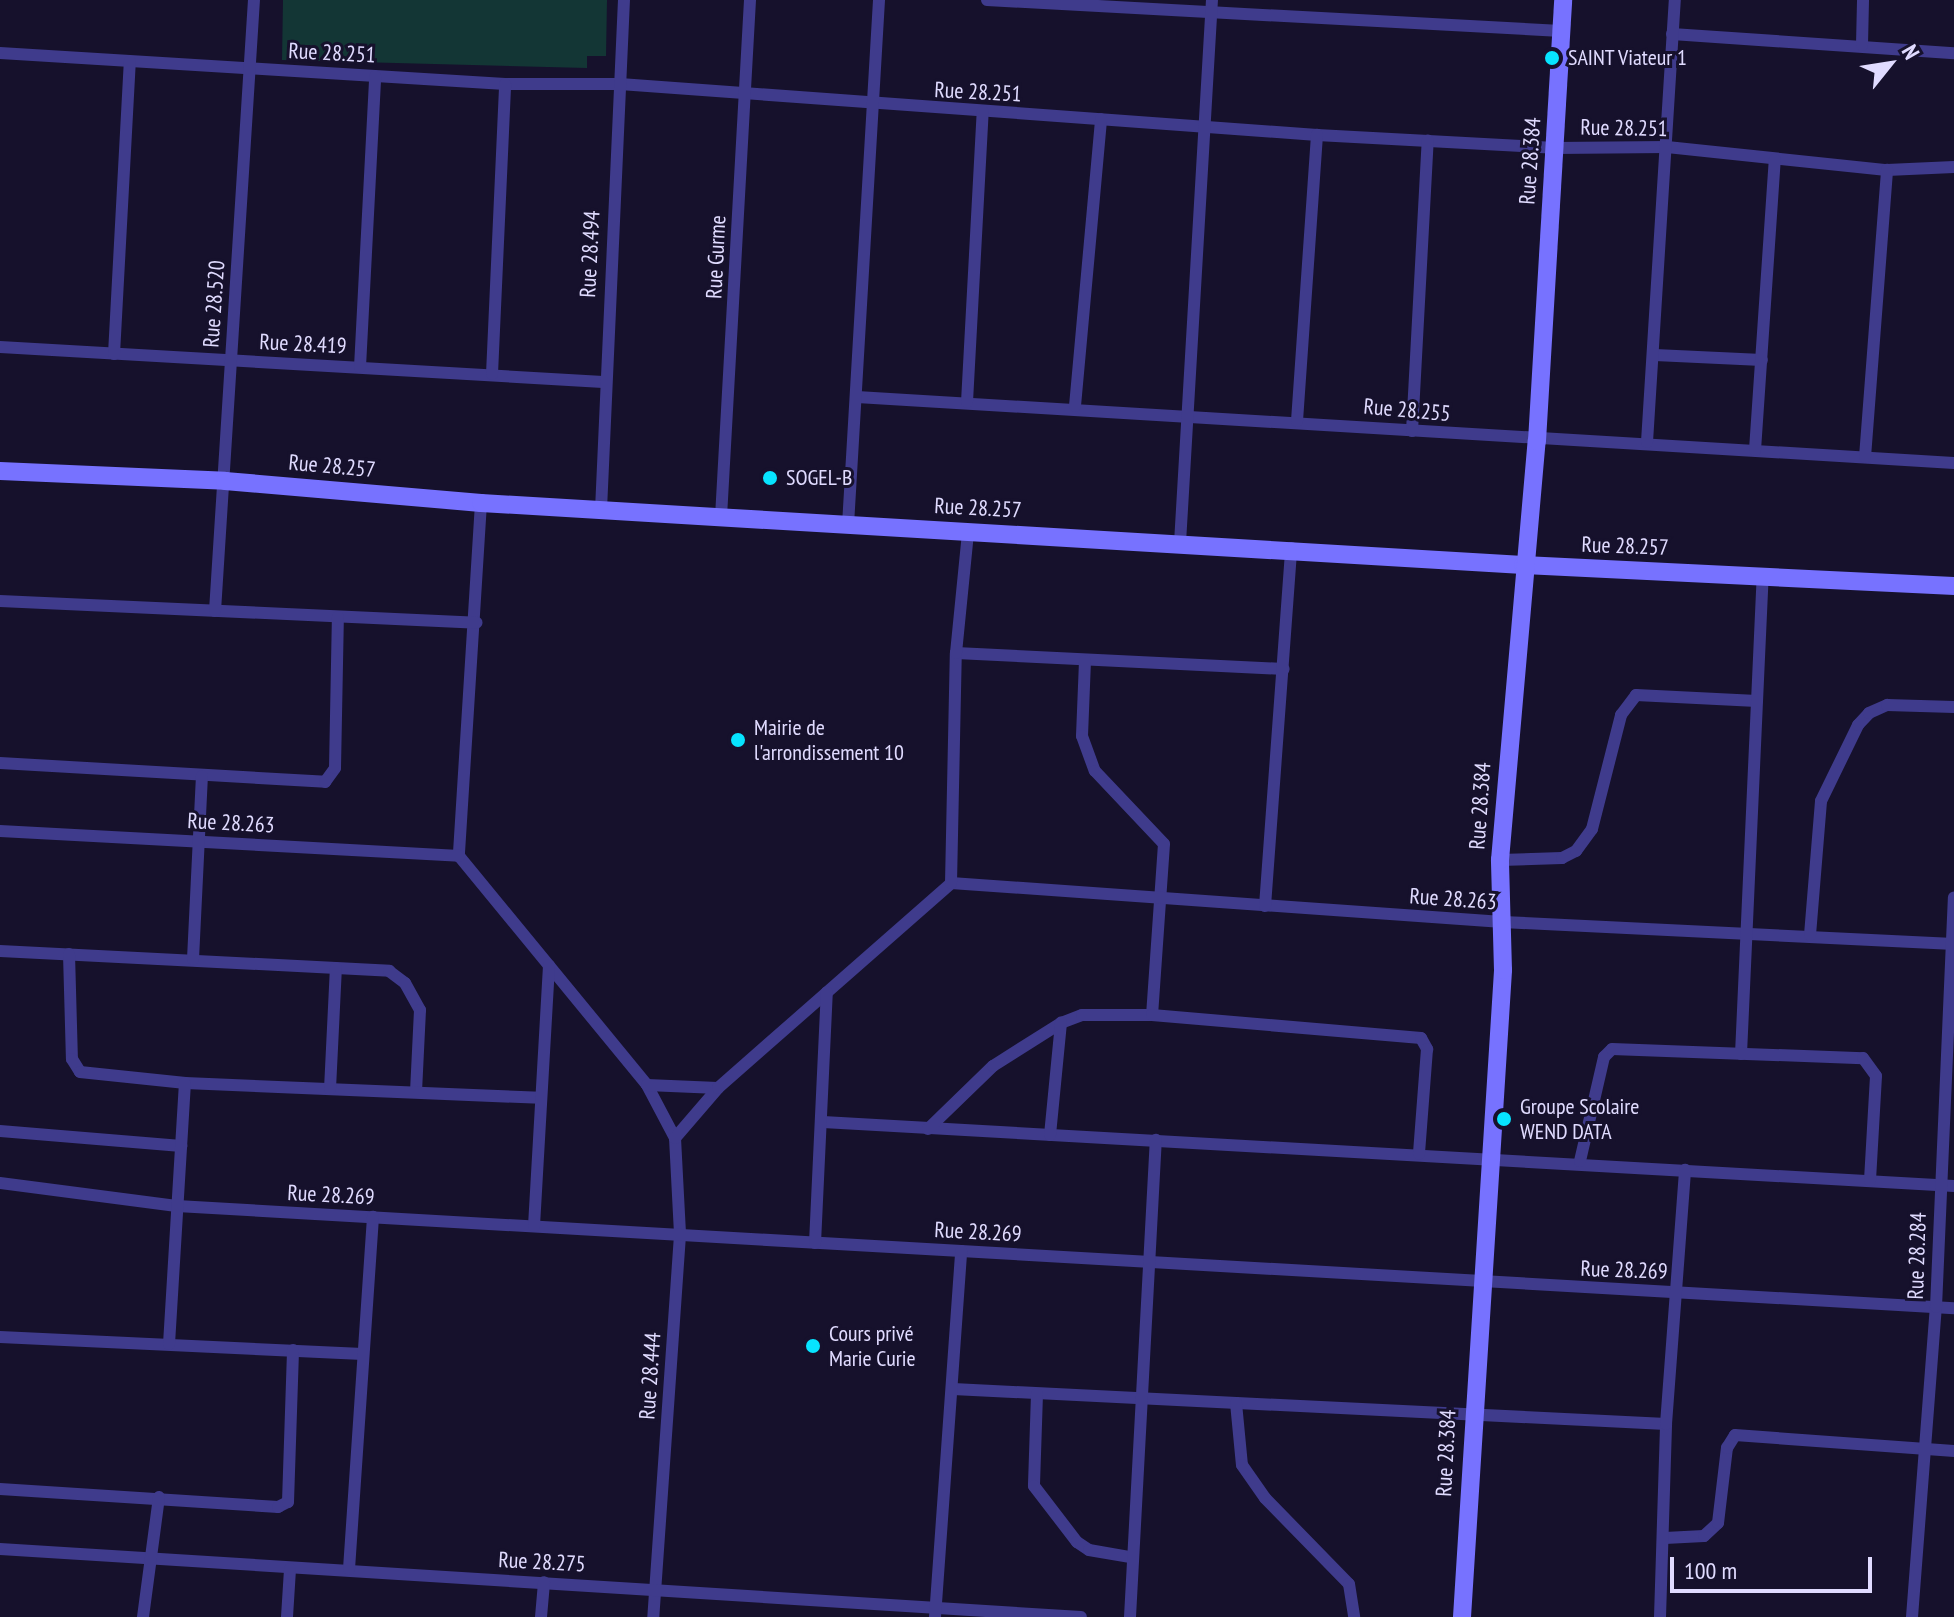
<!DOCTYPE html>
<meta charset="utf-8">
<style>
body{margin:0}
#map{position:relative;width:1954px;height:1617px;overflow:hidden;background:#16112c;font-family:"PT Sans Narrow",sans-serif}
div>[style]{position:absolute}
.green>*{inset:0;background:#133635}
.street>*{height:12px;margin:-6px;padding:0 6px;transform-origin:6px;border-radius:6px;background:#3f3b8c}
.secondary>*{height:18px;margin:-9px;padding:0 9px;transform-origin:9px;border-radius:9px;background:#7772ff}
.dots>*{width:22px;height:22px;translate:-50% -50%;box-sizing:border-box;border:4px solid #16112c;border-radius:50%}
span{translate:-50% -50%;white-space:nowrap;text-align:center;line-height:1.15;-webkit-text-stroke:6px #16112c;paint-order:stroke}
.street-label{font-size:22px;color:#e0dbff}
.poi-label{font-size:22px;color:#e0dbff}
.left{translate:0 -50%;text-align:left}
.north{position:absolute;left:1850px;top:24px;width:80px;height:80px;-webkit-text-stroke:6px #16112c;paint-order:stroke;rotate:60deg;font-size:22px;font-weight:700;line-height:32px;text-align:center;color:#e0dbff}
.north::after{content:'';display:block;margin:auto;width:28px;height:36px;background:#e0dbff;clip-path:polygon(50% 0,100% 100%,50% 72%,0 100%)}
.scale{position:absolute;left:1670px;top:1557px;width:202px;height:36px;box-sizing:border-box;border:4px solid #e0dbff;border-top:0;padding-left:10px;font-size:24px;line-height:28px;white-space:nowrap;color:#e0dbff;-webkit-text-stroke:6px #16112c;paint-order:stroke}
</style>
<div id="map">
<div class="green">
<i style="clip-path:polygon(283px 0,607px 0,606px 56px,587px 56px,587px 68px,282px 60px)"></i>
</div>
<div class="street">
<i style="left:987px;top:0;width:575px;rotate:3.09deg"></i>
<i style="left:1672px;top:34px;width:283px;rotate:3.9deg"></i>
<i style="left:1862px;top:45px;width:45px;rotate:-88.7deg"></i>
<i style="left:0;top:53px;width:506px;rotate:3.51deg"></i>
<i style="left:505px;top:84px;width:115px"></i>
<i style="left:620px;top:84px;width:699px;rotate:4.18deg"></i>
<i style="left:1317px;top:135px;width:238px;rotate:3.1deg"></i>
<i style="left:1555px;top:148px;width:112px;rotate:-0.5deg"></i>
<i style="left:1667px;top:147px;width:221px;rotate:6deg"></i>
<i style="left:1887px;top:170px;width:67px;rotate:-2.6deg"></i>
<i style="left:0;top:347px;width:604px;rotate:3.32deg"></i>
<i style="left:114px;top:354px;width:293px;rotate:-86.9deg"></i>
<i style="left:1655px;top:355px;width:107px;rotate:2.7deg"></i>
<i style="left:360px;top:367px;width:291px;rotate:-87deg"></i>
<i style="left:492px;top:374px;width:290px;rotate:-87.4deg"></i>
<i style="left:857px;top:397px;width:1099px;rotate:3.44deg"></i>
<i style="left:967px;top:402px;width:291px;rotate:-86.9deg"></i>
<i style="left:1075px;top:406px;width:288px;rotate:-84.8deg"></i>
<i style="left:1297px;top:421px;width:287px;rotate:-86deg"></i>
<i style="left:1412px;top:431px;width:291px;rotate:-86.9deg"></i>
<i style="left:1647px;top:442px;width:443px;rotate:-86.4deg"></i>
<i style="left:1755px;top:450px;width:291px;rotate:-86.1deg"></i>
<i style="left:1865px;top:457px;width:288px;rotate:-85.6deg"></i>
<i style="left:481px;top:503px;width:354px;rotate:93.6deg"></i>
<i style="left:459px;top:856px;width:296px;rotate:50.6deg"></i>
<i style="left:647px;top:1085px;width:60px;rotate:62.2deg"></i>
<i style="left:675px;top:1138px;width:97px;rotate:87deg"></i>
<i style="left:680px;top:1235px;width:383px;rotate:94deg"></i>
<i style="left:601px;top:510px;width:511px;rotate:-87.42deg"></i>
<i style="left:721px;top:517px;width:518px;rotate:-86.79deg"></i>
<i style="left:848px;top:525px;width:526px;rotate:-86.62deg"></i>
<i style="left:1180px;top:543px;width:544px;rotate:-86.63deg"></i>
<i style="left:0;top:601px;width:477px;rotate:2.6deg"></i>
<i style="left:215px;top:611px;width:612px;rotate:-86.35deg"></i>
<i style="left:956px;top:653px;width:328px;rotate:2.8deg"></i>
<i style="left:1085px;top:661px;width:75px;rotate:92.3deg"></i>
<i style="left:1082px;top:736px;width:37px;rotate:70deg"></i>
<i style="left:1095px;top:771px;width:100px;rotate:46.6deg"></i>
<i style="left:1164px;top:844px;width:171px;rotate:94deg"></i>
<i style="left:0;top:763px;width:326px;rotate:3.3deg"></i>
<i style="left:325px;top:782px;width:17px;rotate:-54deg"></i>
<i style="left:335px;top:768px;width:151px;rotate:-88.9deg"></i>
<i style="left:0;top:831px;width:460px;rotate:3.1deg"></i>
<i style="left:1500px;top:860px;width:62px;rotate:-1.8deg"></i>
<i style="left:1562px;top:858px;width:16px;rotate:-27deg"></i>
<i style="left:1576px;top:851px;width:27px;rotate:-54deg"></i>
<i style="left:1592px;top:829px;width:118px;rotate:-75.7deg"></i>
<i style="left:1621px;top:715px;width:25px;rotate:-53deg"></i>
<i style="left:1636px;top:695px;width:121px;rotate:2.8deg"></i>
<i style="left:951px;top:883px;width:553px;rotate:4.04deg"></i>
<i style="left:1503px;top:922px;width:452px;rotate:2.8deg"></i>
<i style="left:1265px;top:906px;width:359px;rotate:-85.8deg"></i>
<i style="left:1810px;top:935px;width:134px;rotate:-85.3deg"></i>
<i style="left:1821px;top:801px;width:85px;rotate:-64deg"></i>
<i style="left:1858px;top:725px;width:16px;rotate:-47deg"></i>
<i style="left:1869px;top:713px;width:20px;rotate:-24deg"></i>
<i style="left:1887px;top:705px;width:67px;rotate:1.7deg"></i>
<i style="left:0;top:951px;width:390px;rotate:2.9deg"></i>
<i style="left:389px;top:971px;width:20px;rotate:37deg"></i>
<i style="left:405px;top:983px;width:31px;rotate:61deg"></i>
<i style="left:420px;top:1010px;width:82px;rotate:92.8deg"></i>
<i style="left:69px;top:954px;width:105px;rotate:88.4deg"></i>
<i style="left:72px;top:1059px;width:15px;rotate:58deg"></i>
<i style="left:80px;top:1072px;width:106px;rotate:6deg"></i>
<i style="left:185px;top:1083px;width:355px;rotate:2.4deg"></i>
<i style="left:193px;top:959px;width:183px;rotate:-87.2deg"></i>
<i style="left:1741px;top:1054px;width:479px;rotate:-87.4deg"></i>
<i style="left:647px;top:1085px;width:71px;rotate:2.4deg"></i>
<i style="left:330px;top:1089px;width:121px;rotate:-87.2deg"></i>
<i style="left:823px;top:1122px;width:1133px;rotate:3.24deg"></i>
<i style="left:928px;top:1129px;width:91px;rotate:-44.1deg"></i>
<i style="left:993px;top:1066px;width:80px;rotate:-32.3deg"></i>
<i style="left:1061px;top:1023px;width:22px;rotate:-21deg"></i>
<i style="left:1082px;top:1015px;width:70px"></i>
<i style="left:1152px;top:1015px;width:270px;rotate:4.9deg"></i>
<i style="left:1421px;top:1038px;width:13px;rotate:61deg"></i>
<i style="left:1427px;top:1049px;width:105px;rotate:94.4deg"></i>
<i style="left:0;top:1131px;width:182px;rotate:4.7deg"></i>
<i style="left:1050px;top:1135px;width:113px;rotate:-84.4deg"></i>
<i style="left:675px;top:1138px;width:66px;rotate:-49.3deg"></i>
<i style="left:718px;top:1088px;width:310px;rotate:-41.3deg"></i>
<i style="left:951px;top:883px;width:230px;rotate:-88.8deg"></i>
<i style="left:956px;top:653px;width:122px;rotate:-84.3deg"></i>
<i style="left:1580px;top:1161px;width:107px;rotate:-77deg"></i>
<i style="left:1604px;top:1057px;width:11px;rotate:-45deg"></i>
<i style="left:1612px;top:1049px;width:251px;rotate:2.1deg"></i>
<i style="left:1863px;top:1058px;width:22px;rotate:54deg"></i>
<i style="left:1876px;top:1076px;width:105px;rotate:93.3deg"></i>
<i style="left:0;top:1183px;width:178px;rotate:7.4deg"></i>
<i style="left:177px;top:1206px;width:1780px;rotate:3.29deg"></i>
<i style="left:534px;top:1226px;width:261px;rotate:-86.7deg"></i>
<i style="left:815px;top:1243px;width:251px;rotate:-87.3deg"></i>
<i style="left:0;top:1337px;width:363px;rotate:2.7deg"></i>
<i style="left:169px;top:1344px;width:261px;rotate:-86.5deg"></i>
<i style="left:953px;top:1389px;width:714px;rotate:2.81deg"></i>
<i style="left:1037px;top:1394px;width:92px;rotate:91.9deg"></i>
<i style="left:1034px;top:1486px;width:71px;rotate:52.5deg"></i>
<i style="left:1077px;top:1542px;width:14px;rotate:34deg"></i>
<i style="left:1089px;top:1550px;width:42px;rotate:9.7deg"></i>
<i style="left:1236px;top:1403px;width:62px;rotate:84.5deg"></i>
<i style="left:1242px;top:1465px;width:40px;rotate:55.1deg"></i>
<i style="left:1265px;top:1498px;width:120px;rotate:45.7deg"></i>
<i style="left:1349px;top:1584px;width:33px;rotate:81deg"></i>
<i style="left:0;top:1489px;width:279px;rotate:3.7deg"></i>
<i style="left:278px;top:1507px;width:11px;rotate:-27deg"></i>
<i style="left:288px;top:1502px;width:152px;rotate:-88.1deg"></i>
<i style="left:1665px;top:1538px;width:39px;rotate:-3deg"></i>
<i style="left:1704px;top:1536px;width:19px;rotate:-43deg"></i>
<i style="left:1718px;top:1523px;width:76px;rotate:-83.2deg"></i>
<i style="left:1727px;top:1448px;width:15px;rotate:-58deg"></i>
<i style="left:1735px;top:1435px;width:220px;rotate:4.2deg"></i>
<i style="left:0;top:1549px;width:1083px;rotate:3.6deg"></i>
<i style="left:349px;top:1569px;width:353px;rotate:-86.1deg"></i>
<i style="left:143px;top:1617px;width:121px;rotate:-82.4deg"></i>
<i style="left:287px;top:1617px;width:48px;rotate:-86.4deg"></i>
<i style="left:541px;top:1617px;width:35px;rotate:-85deg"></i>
<i style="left:935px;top:1617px;width:367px;rotate:-85.9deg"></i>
<i style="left:1130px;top:1617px;width:478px;rotate:-86.9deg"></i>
<i style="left:1660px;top:1617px;width:193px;rotate:-88.2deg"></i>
<i style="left:1666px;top:1424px;width:255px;rotate:-85.7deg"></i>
<i style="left:1912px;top:1617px;width:311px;rotate:-85.6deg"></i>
<i style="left:1936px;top:1307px;width:410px;rotate:-87.5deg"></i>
</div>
<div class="secondary">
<i style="left:0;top:471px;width:225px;rotate:2.5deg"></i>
<i style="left:225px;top:481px;width:257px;rotate:4.9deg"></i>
<i style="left:481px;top:503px;width:1044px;rotate:3.41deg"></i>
<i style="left:1523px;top:565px;width:432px;rotate:2.8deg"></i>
<i style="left:1462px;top:1617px;width:648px;rotate:-86.37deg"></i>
<i style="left:1503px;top:970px;width:110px;rotate:-91.6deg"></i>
<i style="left:1500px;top:860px;width:421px;rotate:-85deg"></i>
<i style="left:1537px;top:441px;width:442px;rotate:-86.6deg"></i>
</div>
<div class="dots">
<i style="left:1552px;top:58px;background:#07e4ff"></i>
<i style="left:770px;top:478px;background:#07e4ff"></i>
<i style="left:738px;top:740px;background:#07e4ff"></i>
<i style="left:1504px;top:1119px;background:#07e4ff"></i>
<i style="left:813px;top:1346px;background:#07e4ff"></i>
</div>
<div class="street-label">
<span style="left:332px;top:53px;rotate:3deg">Rue 28.251</span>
<span style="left:978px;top:92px;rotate:3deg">Rue 28.251</span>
<span style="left:1624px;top:128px;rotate:1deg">Rue 28.251</span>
<span style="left:1530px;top:161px;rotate:-86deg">Rue 28.384</span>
<span style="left:590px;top:254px;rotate:-87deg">Rue 28.494</span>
<span style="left:716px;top:257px;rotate:-87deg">Rue Gurme</span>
<span style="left:214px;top:304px;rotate:-86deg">Rue 28.520</span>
<span style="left:303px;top:344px;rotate:3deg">Rue 28.419</span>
<span style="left:1407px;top:410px;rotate:5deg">Rue 28.255</span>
<span style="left:332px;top:466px;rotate:5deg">Rue 28.257</span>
<span style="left:978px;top:508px;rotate:3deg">Rue 28.257</span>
<span style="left:1625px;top:546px;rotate:2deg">Rue 28.257</span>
<span style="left:1480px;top:806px;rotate:-86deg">Rue 28.384</span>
<span style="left:231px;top:823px;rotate:3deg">Rue 28.263</span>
<span style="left:1453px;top:899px;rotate:4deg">Rue 28.263</span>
<span style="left:331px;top:1195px;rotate:3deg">Rue 28.269</span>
<span style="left:978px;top:1232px;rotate:3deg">Rue 28.269</span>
<span style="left:1917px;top:1256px;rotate:-88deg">Rue 28.284</span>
<span style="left:1624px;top:1270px;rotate:2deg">Rue 28.269</span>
<span style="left:650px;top:1376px;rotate:-86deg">Rue 28.444</span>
<span style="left:1446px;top:1453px;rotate:-87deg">Rue 28.384</span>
<span style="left:542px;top:1562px;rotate:3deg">Rue 28.275</span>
</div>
<div class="poi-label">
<span class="left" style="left:1568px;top:58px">SAINT Viateur 1</span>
<span class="left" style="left:786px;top:478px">SOGEL-B</span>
<span class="left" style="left:754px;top:740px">Mairie de<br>l'arrondissement 10</span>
<span class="left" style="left:1520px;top:1119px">Groupe Scolaire<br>WEND DATA</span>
<span class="left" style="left:829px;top:1346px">Cours privé<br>Marie Curie</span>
</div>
<div class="north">N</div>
<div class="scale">100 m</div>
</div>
